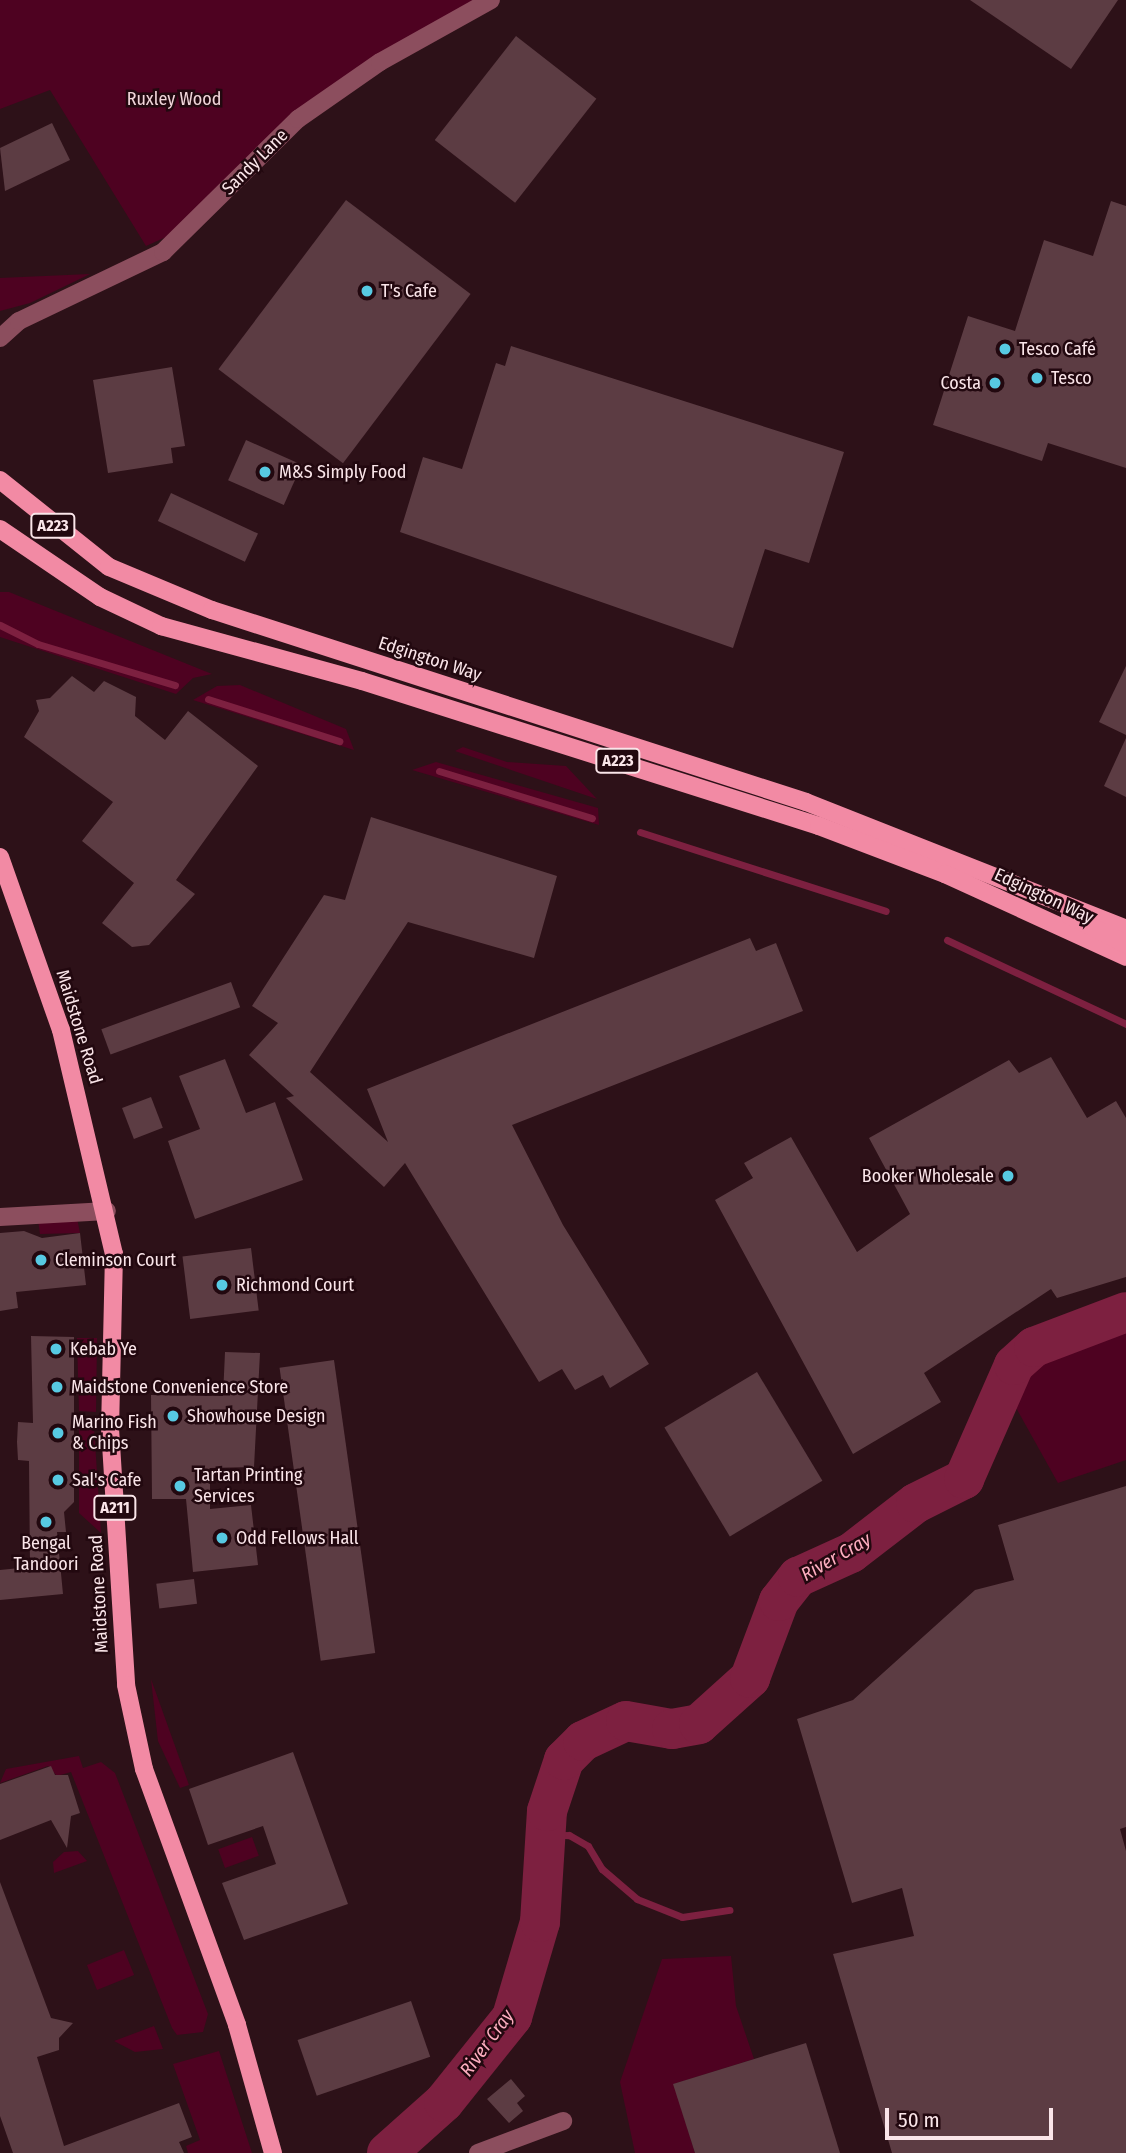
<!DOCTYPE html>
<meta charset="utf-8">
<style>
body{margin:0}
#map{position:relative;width:1126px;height:2153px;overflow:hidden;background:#2d1118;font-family:"Fira Sans Condensed",sans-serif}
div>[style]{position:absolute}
.green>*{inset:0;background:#4e0221;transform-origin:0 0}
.stream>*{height:7px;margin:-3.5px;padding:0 3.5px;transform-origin:3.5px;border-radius:3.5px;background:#7d2040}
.river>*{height:40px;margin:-20px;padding:0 20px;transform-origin:20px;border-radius:20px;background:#7d2040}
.building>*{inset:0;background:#5c3c43;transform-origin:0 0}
.minor>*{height:18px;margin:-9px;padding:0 9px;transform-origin:9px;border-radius:9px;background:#8c4e5e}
.major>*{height:18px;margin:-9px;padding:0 9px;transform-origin:9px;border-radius:9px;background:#f28aa4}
.dots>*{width:19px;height:19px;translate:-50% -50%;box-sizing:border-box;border:4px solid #22080f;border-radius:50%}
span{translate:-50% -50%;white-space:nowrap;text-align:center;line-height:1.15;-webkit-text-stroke:5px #22080f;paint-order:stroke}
.shield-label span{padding:2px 5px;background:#22080f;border:2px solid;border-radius:5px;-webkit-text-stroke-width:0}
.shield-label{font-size:16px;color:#fae5e9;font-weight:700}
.park-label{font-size:18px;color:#f1d5da}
.street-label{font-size:18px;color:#fae5e9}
.poi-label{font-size:18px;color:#fae5e9}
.left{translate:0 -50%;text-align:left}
.right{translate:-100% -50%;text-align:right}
.water-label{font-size:19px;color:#feaec0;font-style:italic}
.scale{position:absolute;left:885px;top:2108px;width:168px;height:32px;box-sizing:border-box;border:4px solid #fae5e9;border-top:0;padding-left:9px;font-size:21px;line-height:24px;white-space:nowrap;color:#fae5e9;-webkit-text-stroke:5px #22080f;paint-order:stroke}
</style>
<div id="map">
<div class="green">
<i style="clip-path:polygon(0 0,486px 0,379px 60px,166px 237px,146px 246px,50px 90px,0 109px)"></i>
<i style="clip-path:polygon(90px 274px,30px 303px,0 311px,0 278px)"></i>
<i style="clip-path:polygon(0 592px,9px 592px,212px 674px,193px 678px,176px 694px,0 637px)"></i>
<i style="clip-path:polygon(240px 685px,346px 729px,354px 750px,193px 700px,217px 686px)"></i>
<i style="clip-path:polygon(463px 747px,507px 762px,566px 766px,597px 799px,455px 751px)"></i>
<i style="clip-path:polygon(436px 762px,598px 808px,599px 825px,412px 770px)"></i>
<i style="clip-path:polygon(77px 1218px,80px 1233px,40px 1234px,38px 1220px)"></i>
<i style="clip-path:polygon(1126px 1332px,1126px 1460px,1058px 1483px,1010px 1397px,1029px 1365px,1060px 1347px)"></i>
<i style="clip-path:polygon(77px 1338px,97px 1338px,96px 1412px,79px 1411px)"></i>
<i style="clip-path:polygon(79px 1425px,94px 1427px,101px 1533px,79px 1513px)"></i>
<i style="clip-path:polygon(151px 1679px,189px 1785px,180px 1788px,158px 1741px)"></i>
<i style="clip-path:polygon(79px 1756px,83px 1768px,101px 1762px,115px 1773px,208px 2014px,203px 2032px,177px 2035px,172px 2028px,71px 1772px,57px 1776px,48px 1766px,0 1783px,6px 1769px)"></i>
<i style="left:252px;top:1837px;width:20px;height:36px;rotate:70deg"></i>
<i style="clip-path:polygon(78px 1851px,87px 1861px,54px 1873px,53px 1862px,64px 1852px)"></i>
<i style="left:124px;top:1950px;width:27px;height:40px;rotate:68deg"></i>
<i style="clip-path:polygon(731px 1956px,736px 2006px,754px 2059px,674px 2084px,695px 2153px,635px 2153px,620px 2082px,662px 1959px)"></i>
<i style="clip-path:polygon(154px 2026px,163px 2049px,135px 2052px,114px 2041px)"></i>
<i style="clip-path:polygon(219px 2051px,252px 2153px,188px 2153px,186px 2146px,200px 2140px,173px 2064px)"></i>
</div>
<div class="stream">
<i style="left:0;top:625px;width:42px;rotate:26.6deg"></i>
<i style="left:38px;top:644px;width:143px;rotate:16.7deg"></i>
<i style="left:208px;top:699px;width:138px;rotate:17.8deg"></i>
<i style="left:439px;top:771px;width:160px;rotate:17.1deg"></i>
<i style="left:640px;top:832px;width:258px;rotate:17.8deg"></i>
<i style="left:947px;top:940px;width:198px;rotate:25.1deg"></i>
<i style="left:547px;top:1834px;width:22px;rotate:3deg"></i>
<i style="left:569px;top:1835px;width:22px;rotate:30deg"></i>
<i style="left:588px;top:1846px;width:27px;rotate:59deg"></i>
<i style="left:602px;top:1869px;width:46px;rotate:40.6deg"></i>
<i style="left:637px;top:1899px;width:48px;rotate:21.8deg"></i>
<i style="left:682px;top:1917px;width:48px;rotate:-8.5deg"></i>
</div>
<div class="river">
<i style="left:387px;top:2153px;width:76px;rotate:-41.8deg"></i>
<i style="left:444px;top:2102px;width:109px;rotate:-51.3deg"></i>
<i style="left:512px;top:2017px;width:99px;rotate:-73.6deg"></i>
<i style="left:540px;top:1922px;width:111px;rotate:-86.4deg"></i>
<i style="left:547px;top:1811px;width:54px;rotate:-71.6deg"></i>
<i style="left:564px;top:1760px;width:27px;rotate:-45deg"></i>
<i style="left:583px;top:1741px;width:47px;rotate:-24.9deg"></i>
<i style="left:626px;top:1721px;width:47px;rotate:9.9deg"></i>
<i style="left:672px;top:1729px;width:27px;rotate:-10deg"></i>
<i style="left:699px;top:1724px;width:69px;rotate:-42deg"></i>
<i style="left:750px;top:1678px;width:82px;rotate:-69.4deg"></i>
<i style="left:779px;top:1601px;width:31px;rotate:-52deg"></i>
<i style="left:798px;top:1577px;width:58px;rotate:-24.4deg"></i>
<i style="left:851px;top:1553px;width:82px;rotate:-37.6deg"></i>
<i style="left:916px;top:1503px;width:54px;rotate:-26.6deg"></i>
<i style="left:964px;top:1479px;width:124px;rotate:-66.3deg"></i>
<i style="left:1014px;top:1365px;width:27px;rotate:-42deg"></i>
<i style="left:1034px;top:1347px;width:98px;rotate:-20.8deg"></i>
</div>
<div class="building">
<i style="clip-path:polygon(970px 0,1118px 0,1071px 69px)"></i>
<i style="left:516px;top:36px;width:102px;height:132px;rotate:38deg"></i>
<i style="clip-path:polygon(52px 123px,70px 160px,5px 191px,0 148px)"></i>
<i style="left:346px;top:200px;width:156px;height:212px;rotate:37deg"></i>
<i style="clip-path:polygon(1111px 201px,1126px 206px,1126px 468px,1048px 443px,1042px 461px,933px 425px,968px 316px,1015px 331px,1044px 240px,1093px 256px)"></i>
<i style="clip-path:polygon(511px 346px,844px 452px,809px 563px,765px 549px,733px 648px,400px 532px,423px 457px,462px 469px,496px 363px,505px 366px)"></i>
<i style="clip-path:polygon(172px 367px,185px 446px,171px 448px,173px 463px,108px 473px,93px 380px)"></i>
<i style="left:246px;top:440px;width:61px;height:44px;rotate:24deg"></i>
<i style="left:171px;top:493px;width:96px;height:31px;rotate:25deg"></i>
<i style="clip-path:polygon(1126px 666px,1126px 735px,1099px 722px)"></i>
<i style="clip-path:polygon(72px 676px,94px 692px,104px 681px,136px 697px,135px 716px,165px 740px,188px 711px,258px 766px,176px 880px,195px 894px,149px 945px,132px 947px,102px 923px,134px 883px,82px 841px,113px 802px,24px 737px,39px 711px,36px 700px,50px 698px)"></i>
<i style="clip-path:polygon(1126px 738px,1126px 797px,1104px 786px)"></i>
<i style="clip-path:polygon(371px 817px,557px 876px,534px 958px,408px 922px,310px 1072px,388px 1142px,367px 1089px,750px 938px,756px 951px,776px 943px,803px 1011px,512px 1125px,563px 1225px,649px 1364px,610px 1388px,603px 1375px,575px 1390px,562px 1369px,539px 1382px,405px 1163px,384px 1187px,286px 1098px,294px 1096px,249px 1055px,278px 1023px,252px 1006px,324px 895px,345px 900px)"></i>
<i style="left:231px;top:982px;width:27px;height:138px;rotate:70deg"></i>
<i style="clip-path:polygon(1051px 1057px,1087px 1118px,1116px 1101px,1126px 1118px,1126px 1277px,1057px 1298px,1051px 1289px,924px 1373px,941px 1402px,853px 1454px,715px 1200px,753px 1178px,744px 1163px,791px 1137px,857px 1252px,910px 1214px,869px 1138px,1009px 1060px,1019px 1073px)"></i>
<i style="clip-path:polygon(225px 1059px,246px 1113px,275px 1102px,303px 1180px,195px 1219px,168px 1141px,200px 1129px,179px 1076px)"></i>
<i style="left:151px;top:1097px;width:33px;height:31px;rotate:69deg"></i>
<i style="clip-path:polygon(24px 1231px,42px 1238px,80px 1233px,86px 1285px,16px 1292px,18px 1308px,0 1311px,0 1233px)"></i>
<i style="left:251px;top:1248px;width:63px;height:69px;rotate:83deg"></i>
<i style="clip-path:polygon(31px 1336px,74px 1337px,74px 1502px,64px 1512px,66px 1532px,57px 1532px,63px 1594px,0 1600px,0 1570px,30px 1567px,29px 1461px,18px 1460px,17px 1442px,18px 1422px,33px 1423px)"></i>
<i style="clip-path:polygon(225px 1352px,260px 1353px,254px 1467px,210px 1468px,210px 1509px,251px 1505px,258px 1565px,193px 1572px,186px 1499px,152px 1499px,151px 1395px,223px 1396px)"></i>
<i style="left:334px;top:1360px;width:296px;height:55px;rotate:82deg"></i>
<i style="left:757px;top:1372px;width:127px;height:108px;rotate:59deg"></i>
<i style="clip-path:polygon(1126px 1486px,1126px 1827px,1120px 1829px,1126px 1851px,1126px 2153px,892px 2153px,833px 1954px,914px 1936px,902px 1888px,852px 1903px,797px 1719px,853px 1700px,975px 1590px,1014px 1580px,998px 1525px)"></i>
<i style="left:194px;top:1579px;width:25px;height:38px;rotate:83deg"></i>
<i style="clip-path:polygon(293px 1752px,348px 1904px,244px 1940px,222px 1883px,276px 1864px,263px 1826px,208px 1845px,189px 1789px)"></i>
<i style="clip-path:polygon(51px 1766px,55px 1775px,68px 1775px,80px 1813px,71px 1816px,67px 1848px,51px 1820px,0 1840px,0 1784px)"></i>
<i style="clip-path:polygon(0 1882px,51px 2018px,73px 2023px,59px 2038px,59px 2050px,37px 2057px,64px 2146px,179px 2103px,192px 2137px,179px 2142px,184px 2153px,13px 2153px,0 2116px)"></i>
<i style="left:411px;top:2001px;width:59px;height:120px;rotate:71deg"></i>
<i style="clip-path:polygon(806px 2043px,840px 2153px,695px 2153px,673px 2084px)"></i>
<i style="clip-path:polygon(511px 2079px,525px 2096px,517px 2103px,523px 2111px,509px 2123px,487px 2099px)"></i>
</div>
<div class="minor">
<i style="left:0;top:338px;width:25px;rotate:-42deg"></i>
<i style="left:19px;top:321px;width:160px;rotate:-25.6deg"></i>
<i style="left:163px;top:252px;width:190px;rotate:-44.6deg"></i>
<i style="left:298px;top:119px;width:100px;rotate:-34.8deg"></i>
<i style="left:380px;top:62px;width:127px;rotate:-29.2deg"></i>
<i style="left:0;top:1217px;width:107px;rotate:-3.2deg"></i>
<i style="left:478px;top:2153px;width:91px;rotate:-20.6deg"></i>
</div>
<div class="major">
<i style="left:0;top:480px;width:139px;rotate:38.6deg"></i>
<i style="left:109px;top:567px;width:112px;rotate:22.7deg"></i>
<i style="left:212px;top:610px;width:624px;rotate:17.91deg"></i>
<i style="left:806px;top:802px;width:344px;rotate:21.6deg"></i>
<i style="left:0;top:529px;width:121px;rotate:34.2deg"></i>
<i style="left:100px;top:597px;width:68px;rotate:25.4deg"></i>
<i style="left:161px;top:626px;width:208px;rotate:15.3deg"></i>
<i style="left:362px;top:681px;width:479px;rotate:17.6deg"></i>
<i style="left:819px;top:826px;width:135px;rotate:20.9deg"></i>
<i style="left:945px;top:874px;width:199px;rotate:24.6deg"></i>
<i style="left:0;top:857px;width:183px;rotate:70.6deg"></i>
<i style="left:61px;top:1030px;width:230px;rotate:76.7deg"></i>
<i style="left:114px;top:1254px;width:174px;rotate:91.3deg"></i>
<i style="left:110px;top:1428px;width:257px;rotate:86.4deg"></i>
<i style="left:126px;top:1685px;width:86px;rotate:77.9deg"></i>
<i style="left:144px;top:1769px;width:272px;rotate:70deg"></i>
<i style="left:237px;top:2025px;width:133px;rotate:74.3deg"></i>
<i style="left:1070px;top:916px;width:63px;rotate:26.6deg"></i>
</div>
<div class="dots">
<i style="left:367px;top:291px;background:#57c9e2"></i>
<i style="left:1005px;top:349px;background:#57c9e2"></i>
<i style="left:1037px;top:378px;background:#57c9e2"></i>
<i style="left:995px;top:383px;background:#57c9e2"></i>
<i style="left:265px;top:472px;background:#57c9e2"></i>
<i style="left:1008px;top:1176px;background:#57c9e2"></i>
<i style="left:41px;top:1260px;background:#57c9e2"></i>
<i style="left:222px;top:1285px;background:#57c9e2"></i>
<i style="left:56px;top:1349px;background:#57c9e2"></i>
<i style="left:57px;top:1387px;background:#57c9e2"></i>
<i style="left:173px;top:1416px;background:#57c9e2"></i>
<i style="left:58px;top:1433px;background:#57c9e2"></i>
<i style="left:58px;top:1480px;background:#57c9e2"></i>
<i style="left:180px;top:1486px;background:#57c9e2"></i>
<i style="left:46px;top:1522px;background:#57c9e2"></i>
<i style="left:222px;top:1538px;background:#57c9e2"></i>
</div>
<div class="shield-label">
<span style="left:53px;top:526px">A223</span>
<span style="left:618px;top:761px">A223</span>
<span style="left:115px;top:1508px">A211</span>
</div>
<div class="park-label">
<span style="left:174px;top:99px">Ruxley Wood</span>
</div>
<div class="street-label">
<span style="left:255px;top:162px;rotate:-45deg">Sandy Lane</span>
<span style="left:430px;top:659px;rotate:18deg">Edgington Way</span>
<span style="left:1044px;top:896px;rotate:25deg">Edgington Way</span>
<span style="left:79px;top:1027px;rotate:73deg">Maidstone Road</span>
<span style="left:99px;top:1594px;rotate:-93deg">Maidstone Road</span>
</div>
<div class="poi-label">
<span class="left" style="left:381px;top:291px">T's Cafe</span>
<span class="left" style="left:1019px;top:349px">Tesco Café</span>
<span class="left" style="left:1051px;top:378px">Tesco</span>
<span class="right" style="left:981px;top:383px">Costa</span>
<span class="left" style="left:279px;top:472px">M&amp;S Simply Food</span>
<span class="right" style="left:994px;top:1176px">Booker Wholesale</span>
<span class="left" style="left:55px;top:1260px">Cleminson Court</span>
<span class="left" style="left:236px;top:1285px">Richmond Court</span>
<span class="left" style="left:70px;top:1349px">Kebab Ye</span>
<span class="left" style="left:71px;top:1387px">Maidstone Convenience Store</span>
<span class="left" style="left:187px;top:1416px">Showhouse Design</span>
<span class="left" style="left:72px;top:1433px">Marino Fish<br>&amp; Chips</span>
<span class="left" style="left:194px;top:1486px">Tartan Printing<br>Services</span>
<span class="left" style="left:72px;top:1480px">Sal's Cafe</span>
<span class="left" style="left:236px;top:1538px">Odd Fellows Hall</span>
<span style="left:46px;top:1554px">Bengal<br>Tandoori</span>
</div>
<div class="water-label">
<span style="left:836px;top:1557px;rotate:-30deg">River Cray</span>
<span style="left:487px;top:2043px;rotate:-54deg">River Cray</span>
</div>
<div class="scale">50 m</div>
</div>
